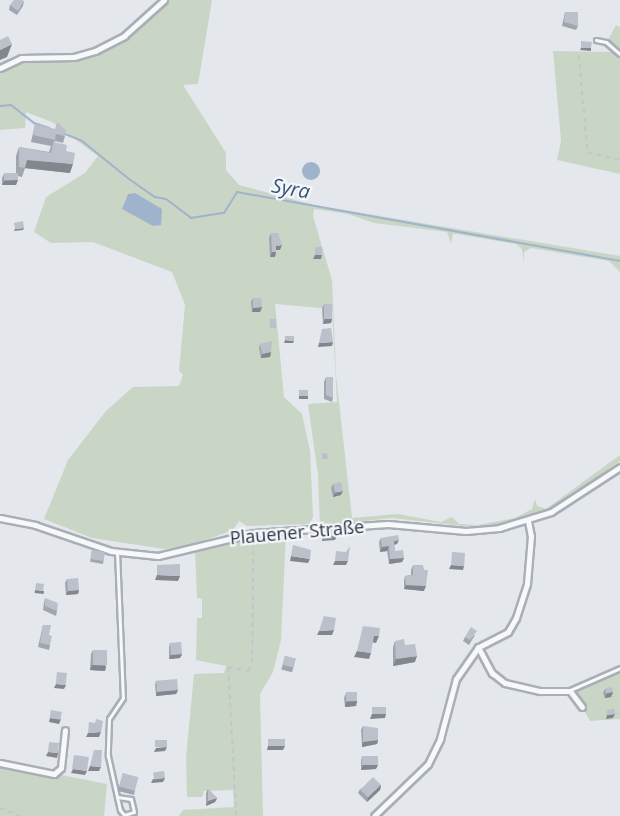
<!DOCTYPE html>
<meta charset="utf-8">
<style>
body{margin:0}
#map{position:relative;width:620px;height:816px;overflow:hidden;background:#e4e7ec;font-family:"Open Sans",sans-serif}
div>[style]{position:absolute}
.green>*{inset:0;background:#c9d6c5}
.water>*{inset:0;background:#9fb4cc}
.round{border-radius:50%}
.stream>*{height:2px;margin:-1px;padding:0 1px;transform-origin:1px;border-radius:1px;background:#9fb4cc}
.path>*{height:1.5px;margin-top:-0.75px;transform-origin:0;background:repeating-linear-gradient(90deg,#c2c5cb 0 4.5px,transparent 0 9px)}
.roads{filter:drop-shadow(2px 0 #a9aeb7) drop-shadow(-2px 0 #a9aeb7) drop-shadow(0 2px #a9aeb7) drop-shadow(0 -2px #a9aeb7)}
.service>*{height:3px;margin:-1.5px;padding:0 1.5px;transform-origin:1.5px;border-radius:1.5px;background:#f7f8fa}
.minor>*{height:5px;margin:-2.5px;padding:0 2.5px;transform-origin:2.5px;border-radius:2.5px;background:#f7f8fa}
.wall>*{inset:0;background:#a1a5ae;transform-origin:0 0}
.shaded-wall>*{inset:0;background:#83868d;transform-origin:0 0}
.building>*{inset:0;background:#bbc0ca;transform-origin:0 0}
span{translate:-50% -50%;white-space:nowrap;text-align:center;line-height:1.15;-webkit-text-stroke:4.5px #f4f6f9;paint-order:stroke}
.street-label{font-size:18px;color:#2b3445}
.water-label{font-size:20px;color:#34527a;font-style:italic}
</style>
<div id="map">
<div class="green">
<i style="clip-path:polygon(169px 0,212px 0,198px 84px,183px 85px,226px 153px,226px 170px,239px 185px,314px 205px,620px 256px,620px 272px,609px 261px,531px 248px,524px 252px,524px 263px,522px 249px,516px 244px,457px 234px,453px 234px,451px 244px,447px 232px,374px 223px,348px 214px,314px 209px,313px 216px,332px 280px,336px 375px,352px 518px,398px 514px,441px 522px,452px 517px,459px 524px,478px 525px,515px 518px,532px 509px,535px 499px,537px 506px,546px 509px,620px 455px,620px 461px,556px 506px,516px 520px,496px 525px,463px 526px,392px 518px,320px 526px,318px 475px,308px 404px,337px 402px,332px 309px,275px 304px,284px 397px,302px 414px,310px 451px,313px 517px,309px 524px,247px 526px,239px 521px,233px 530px,192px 545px,164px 549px,92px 538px,44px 519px,68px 460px,106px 411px,133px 387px,179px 386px,183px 375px,179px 371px,185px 305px,172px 272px,93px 242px,51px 243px,34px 232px,46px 197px,85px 173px,98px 156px,52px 122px,26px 112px,25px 128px,0 130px,0 71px,27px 59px,41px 62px,82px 59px,118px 45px)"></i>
<i style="clip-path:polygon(616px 25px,620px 27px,620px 49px,608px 40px)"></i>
<i style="clip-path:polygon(553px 51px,611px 52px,620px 58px,620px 174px,557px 160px,561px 141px)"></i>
<i style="clip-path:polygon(286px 533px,281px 640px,273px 672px,260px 694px,263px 816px,179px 816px,183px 810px,234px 807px,233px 790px,204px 791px,202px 797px,187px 797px,186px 757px,194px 674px,224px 673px,226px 666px,196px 660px,197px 618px,202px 618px,202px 599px,197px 598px,195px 550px,226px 539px)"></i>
<i style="clip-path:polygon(620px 671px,620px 719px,590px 721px,573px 691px)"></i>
<i style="clip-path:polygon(0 763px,107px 784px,104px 816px,0 816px)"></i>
</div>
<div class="water">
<i class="round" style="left:302px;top:162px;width:18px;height:18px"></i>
<i style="clip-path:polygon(135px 193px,162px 209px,161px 225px,153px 226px,122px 209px,128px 194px)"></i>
</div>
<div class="stream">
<i style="left:0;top:106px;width:11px;rotate:-5deg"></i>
<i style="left:11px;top:105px;width:29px;rotate:38deg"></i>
<i style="left:34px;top:123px;width:16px;rotate:18deg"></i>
<i style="left:65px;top:134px;width:18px;rotate:22deg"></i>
<i style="left:82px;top:141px;width:60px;rotate:39deg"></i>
<i style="left:129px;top:179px;width:32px;rotate:35deg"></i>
<i style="left:155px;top:197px;width:11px;rotate:10deg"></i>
<i style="left:166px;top:199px;width:31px;rotate:37deg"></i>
<i style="left:191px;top:218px;width:33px;rotate:-9deg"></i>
<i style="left:224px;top:213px;width:25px;rotate:-58deg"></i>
<i style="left:237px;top:192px;width:389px;rotate:10.2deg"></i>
</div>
<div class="path">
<i style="left:579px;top:55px;width:98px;rotate:84.8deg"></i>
<i style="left:588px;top:153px;width:33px;rotate:11deg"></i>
<i style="left:0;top:808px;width:22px;rotate:22deg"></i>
<i style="left:236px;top:816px;width:149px;rotate:-93.1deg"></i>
<i style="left:228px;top:667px;width:20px;rotate:11deg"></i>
<i style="left:248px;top:671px;width:9px;rotate:-63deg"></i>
<i style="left:252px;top:663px;width:122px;rotate:-89.5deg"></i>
</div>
<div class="roads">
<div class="service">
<i style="left:596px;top:40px;width:10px;rotate:11deg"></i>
<i style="left:606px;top:42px;width:18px;rotate:41deg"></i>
<i style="left:117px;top:551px;width:147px;rotate:87.7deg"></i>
<i style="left:123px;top:698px;width:25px;rotate:124deg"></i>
<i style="left:109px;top:719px;width:37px;rotate:92deg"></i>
<i style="left:108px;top:756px;width:42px;rotate:77.6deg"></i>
<i style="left:117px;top:797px;width:13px;rotate:77deg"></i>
<i style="left:120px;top:810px;width:6px;rotate:51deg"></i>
<i style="left:124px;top:815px;width:10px;rotate:-17deg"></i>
<i style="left:134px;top:812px;width:13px;rotate:-103deg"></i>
<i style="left:131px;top:799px;width:14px;rotate:-172deg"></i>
<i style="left:570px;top:690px;width:55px;rotate:-23.7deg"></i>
</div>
<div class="minor">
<i style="left:0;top:68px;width:23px;rotate:-25deg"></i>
<i style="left:21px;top:58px;width:53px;rotate:-1.1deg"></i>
<i style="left:74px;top:57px;width:22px;rotate:-16deg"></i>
<i style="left:95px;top:51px;width:33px;rotate:-27deg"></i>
<i style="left:124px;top:36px;width:54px;rotate:-42deg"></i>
<i style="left:0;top:518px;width:36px;rotate:11deg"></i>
<i style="left:35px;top:525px;width:80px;rotate:18.9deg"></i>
<i style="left:111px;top:551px;width:47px;rotate:6.1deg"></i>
<i style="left:158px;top:556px;width:98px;rotate:-13.6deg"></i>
<i style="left:253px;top:533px;width:135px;rotate:-3.8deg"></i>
<i style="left:388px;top:524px;width:78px;rotate:5.1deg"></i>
<i style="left:466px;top:531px;width:33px;rotate:-5deg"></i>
<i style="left:499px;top:528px;width:54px;rotate:-17.1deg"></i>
<i style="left:551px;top:512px;width:82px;rotate:-33.1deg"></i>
<i style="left:528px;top:521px;width:15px;rotate:79deg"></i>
<i style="left:531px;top:536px;width:48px;rotate:94.8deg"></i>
<i style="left:527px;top:584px;width:36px;rotate:108deg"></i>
<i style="left:516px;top:618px;width:16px;rotate:120deg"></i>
<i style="left:508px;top:632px;width:34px;rotate:153deg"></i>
<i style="left:478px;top:647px;width:30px;rotate:62deg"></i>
<i style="left:492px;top:673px;width:16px;rotate:38deg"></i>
<i style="left:505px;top:683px;width:36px;rotate:13deg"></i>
<i style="left:540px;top:691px;width:30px"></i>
<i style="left:570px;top:691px;width:20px;rotate:53deg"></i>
<i style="left:0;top:763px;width:55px;rotate:11.5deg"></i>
<i style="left:54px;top:774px;width:9px;rotate:-41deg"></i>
<i style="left:61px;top:768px;width:38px;rotate:-84deg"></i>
<i style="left:374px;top:816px;width:75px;rotate:-43.9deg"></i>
<i style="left:428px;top:764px;width:28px;rotate:-64deg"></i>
<i style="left:440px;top:739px;width:62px;rotate:-75.1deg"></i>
<i style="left:456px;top:679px;width:39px;rotate:-55deg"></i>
</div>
</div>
<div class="wall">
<i style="clip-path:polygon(24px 1px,23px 6px,17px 15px,9px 10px,10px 5px)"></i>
<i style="clip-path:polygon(565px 12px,578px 26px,576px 30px,562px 26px)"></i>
<i style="clip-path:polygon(35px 124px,65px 136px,63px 143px,55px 141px,54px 142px,66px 151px,70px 173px,25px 168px,22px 177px,18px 176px,16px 185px,2px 185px,2px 178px,4px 174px,16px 173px,16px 156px,19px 147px,49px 152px,51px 146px,31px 142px)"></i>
<i style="clip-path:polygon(271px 233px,280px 250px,276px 250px,275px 257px,270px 257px,269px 238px)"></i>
<i style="clip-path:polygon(253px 298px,262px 307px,260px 312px,252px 312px,251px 302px)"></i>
<i style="clip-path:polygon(324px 304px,332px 319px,331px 323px,323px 324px,322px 309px)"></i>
<i style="clip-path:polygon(260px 344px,271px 352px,270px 357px,261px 358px,259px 348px)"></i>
<i style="clip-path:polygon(326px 377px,333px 398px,332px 402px,324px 399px,324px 382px)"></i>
<i style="clip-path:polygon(333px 484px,341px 495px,333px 497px,331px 488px)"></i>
<i style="clip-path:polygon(381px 538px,397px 544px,394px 545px,395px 551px,404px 558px,402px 562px,389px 564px,387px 551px,380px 552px,379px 542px)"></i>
<i style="left:92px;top:550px;width:13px;height:12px;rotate:9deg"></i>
<i style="clip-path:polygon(413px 565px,424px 591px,404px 589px,404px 580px,405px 576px,411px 575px,411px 570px)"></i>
<i style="clip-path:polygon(67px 579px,79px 590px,78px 594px,66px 595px,65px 583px)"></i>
<i style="clip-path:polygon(45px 598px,57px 611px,56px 616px,43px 610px,44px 603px)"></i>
<i style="clip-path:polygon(43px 625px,49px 635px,50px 645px,49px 650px,38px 647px)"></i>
<i style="clip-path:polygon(475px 635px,469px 645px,463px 641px,465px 637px)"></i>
<i style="clip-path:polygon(395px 641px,405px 645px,415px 662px,393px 666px,393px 647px)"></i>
<i style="clip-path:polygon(170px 643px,182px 654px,180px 658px,169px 659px,169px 647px)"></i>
<i style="clip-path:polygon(93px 650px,106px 666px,105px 671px,90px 670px,91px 654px)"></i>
<i style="left:285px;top:656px;width:11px;height:14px;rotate:15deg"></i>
<i style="clip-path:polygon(156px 681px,178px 690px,176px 694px,156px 696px,155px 685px)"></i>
<i style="clip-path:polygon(605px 689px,613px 692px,611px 697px,605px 698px,603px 693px)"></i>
<i style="clip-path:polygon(346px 693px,357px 701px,356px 706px,345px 707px,344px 698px)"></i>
<i style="clip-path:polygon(363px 726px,378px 740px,377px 744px,362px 747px,361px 730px)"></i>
<i style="clip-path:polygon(362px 756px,376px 769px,361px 770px,361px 761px)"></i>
<i style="clip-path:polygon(123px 773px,135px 790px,134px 795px,118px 791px)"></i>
<i style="clip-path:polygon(381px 785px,380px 790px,367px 802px,358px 793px,360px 789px)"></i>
<i style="clip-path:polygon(208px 789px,217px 798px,215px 802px,206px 806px,206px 793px)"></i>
</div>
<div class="shaded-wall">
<i style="clip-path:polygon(12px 44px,7px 57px,0 60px,0 50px)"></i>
<i style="clip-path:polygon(581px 48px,591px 48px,591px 51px,580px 50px)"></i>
<i style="clip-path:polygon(27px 160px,73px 164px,70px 173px,24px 168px)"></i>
<i style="clip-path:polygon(18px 180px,16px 185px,2px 185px,4px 181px)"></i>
<i style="clip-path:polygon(24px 228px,23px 230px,14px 231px,15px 229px)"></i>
<i style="clip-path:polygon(282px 245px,280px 250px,274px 250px,276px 246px)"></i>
<i style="clip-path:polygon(272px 252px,276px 252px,275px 257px,270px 257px)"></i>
<i style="clip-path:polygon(315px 255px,322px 255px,321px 259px,313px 259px)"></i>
<i style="clip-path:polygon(262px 307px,260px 312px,252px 312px,253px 308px)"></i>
<i style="clip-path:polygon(325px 319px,332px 319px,331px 323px,323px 324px)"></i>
<i style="clip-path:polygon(285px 340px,294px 341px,293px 343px,284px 343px)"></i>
<i style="clip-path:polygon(333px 342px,332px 346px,318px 347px,319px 343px)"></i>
<i style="clip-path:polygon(271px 352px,270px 357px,261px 358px,262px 354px)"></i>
<i style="left:299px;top:396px;width:9px;height:3px"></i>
<i style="clip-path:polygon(343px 491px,341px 495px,333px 497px,335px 493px)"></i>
<i style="clip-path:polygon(323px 536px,337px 536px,335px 540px,322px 541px)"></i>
<i style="clip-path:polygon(399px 540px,397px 544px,392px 545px,394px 541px)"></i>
<i style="clip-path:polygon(389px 546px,387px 551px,380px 552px,382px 547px)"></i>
<i style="clip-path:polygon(291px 556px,310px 559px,308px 563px,290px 561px)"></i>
<i style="clip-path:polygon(404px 558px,402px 562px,389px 564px,390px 559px)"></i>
<i style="clip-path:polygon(335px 561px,348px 561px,346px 565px,333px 565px)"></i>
<i style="clip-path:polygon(451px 565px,464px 566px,463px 570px,449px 569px)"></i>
<i style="clip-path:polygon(157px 575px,180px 576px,178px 581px,155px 580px)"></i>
<i style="clip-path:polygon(406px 585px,426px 586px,424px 591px,404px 589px)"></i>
<i style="left:35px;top:590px;width:9px;height:3px;rotate:6deg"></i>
<i style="clip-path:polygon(79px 590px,78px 594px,66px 595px,68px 591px)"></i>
<i style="clip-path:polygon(334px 630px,332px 635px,317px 635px,319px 631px)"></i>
<i style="clip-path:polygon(374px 636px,379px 636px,376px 643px,371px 642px)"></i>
<i style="clip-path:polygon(357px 651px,371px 653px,369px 659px,354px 657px)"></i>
<i style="clip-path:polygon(182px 654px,180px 658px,169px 659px,171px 655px)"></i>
<i style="clip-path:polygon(417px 656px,415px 662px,393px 666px,396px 659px)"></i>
<i style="clip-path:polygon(92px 665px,106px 666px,105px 671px,90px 670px)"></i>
<i style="clip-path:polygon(56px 684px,66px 685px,64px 689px,54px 688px)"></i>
<i style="clip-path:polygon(178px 690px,176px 694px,156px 696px,157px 692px)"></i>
<i style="clip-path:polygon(613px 692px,611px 697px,605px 698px,606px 694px)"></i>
<i style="clip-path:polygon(357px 701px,356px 706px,345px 707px,346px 702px)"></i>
<i style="clip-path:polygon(372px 714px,386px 714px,385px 718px,370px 719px)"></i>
<i style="clip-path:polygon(615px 714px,613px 718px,606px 719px,607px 715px)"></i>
<i style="clip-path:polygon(50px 718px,61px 719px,59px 724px,49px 722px)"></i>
<i style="clip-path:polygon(101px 732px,99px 737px,86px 737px,88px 733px)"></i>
<i style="clip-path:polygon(378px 740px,377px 744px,362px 747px,363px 742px)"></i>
<i style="clip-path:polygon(268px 746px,285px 746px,283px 750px,267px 750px)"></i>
<i style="clip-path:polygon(167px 747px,165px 751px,154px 752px,156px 748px)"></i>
<i style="clip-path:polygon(48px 752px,58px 753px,57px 758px,46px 756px)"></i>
<i style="clip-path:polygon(363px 765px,378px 765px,376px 769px,361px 770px)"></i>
<i style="clip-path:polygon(90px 766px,101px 767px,99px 771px,88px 771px)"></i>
<i style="clip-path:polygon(73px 769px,87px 771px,85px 775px,71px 773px)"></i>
<i style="clip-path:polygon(165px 778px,163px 782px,151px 783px,153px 779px)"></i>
<i style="clip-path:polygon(381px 785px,380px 790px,367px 802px,368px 797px)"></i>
<i style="clip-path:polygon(217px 798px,215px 802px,206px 806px,208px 801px)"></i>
</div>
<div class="building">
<i style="clip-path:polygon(14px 0,22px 0,24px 1px,18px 11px,10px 5px)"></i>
<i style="clip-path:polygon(565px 12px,578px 12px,578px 26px,564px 22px)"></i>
<i style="clip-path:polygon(8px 36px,12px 44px,0 50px,0 40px)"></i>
<i style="clip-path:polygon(581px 41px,592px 42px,591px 48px,581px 48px)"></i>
<i style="clip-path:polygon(57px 122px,66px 130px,65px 136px,56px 134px,55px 140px,33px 135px,35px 124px,55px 129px)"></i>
<i style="clip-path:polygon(53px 142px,67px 145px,66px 151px,75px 153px,73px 164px,27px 160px,25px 168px,19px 167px,19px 147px,51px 153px)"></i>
<i style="left:18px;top:173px;width:7px;height:14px;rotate:90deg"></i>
<i style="clip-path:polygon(23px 221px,24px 228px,15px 229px,14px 223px)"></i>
<i style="clip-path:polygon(271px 233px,278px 233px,282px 245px,276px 246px,276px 252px,272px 252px)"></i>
<i style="left:315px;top:247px;width:7px;height:8px"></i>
<i style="clip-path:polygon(253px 298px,261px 298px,262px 307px,253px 308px)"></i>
<i style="left:324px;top:304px;width:8px;height:15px"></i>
<i style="left:270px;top:319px;width:6px;height:9px"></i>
<i style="clip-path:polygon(331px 328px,333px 342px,319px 343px,322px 329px)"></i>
<i style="clip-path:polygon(285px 336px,294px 336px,294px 341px,285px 340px)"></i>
<i style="clip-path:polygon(272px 341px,271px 352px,262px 354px,260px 344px)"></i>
<i style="clip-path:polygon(326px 377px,333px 377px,333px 398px,326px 395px)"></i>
<i style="left:299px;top:390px;width:9px;height:6px"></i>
<i style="clip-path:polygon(322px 453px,327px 453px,328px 459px,322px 459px)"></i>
<i style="left:341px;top:482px;width:9px;height:8px;rotate:77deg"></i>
<i style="left:337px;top:528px;width:8px;height:14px;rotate:90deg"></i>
<i style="clip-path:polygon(398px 535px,399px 540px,394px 541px,395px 551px,403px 550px,404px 558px,390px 559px,389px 546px,382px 547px,381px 538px)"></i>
<i style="clip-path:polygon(293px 545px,311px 550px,310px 559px,291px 556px)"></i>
<i style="clip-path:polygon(350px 546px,348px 561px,335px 561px,336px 551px,346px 552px)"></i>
<i style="left:92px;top:550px;width:13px;height:9px;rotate:9deg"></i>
<i style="left:452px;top:552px;width:13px;height:13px;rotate:4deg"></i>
<i style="clip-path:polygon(180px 564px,180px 576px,157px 575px,157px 565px)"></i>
<i style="clip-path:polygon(413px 565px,423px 565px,424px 570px,428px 570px,426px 586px,406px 585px,405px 576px,413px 575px)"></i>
<i style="left:78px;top:578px;width:12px;height:11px;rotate:85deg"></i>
<i style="left:36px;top:583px;width:8px;height:7px;rotate:7deg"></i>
<i style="clip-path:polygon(45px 598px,58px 603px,57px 611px,45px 606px)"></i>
<i style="clip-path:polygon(324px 616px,336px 618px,334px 630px,319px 631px)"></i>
<i style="clip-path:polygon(43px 625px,51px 625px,49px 635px,52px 636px,50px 645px,40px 643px)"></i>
<i style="clip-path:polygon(363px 626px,380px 628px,379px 636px,374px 636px,371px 653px,357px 651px)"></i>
<i style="clip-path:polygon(471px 627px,477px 631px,470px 640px,465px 637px)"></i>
<i style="clip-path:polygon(404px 639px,405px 645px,415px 644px,417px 656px,396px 659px,395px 641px)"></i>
<i style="left:181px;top:642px;width:12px;height:11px;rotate:85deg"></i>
<i style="left:93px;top:650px;width:14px;height:15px"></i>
<i style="left:285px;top:656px;width:11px;height:9px;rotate:15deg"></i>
<i style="left:57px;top:672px;width:10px;height:12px;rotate:6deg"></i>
<i style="left:177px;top:679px;width:11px;height:21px;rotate:85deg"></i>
<i style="left:612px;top:687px;width:5px;height:7px;rotate:79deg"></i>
<i style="left:357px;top:692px;width:9px;height:11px;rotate:90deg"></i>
<i style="left:372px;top:707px;width:14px;height:7px"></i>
<i style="clip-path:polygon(614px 709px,615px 714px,607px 715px,607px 710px)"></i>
<i style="left:51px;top:710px;width:11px;height:8px;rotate:10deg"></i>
<i style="clip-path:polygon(96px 719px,103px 721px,101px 732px,88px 733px,89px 722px,95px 723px)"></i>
<i style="clip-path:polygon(363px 726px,378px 728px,378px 740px,363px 742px)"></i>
<i style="left:268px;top:739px;width:17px;height:7px"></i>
<i style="left:167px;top:740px;width:7px;height:12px;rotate:90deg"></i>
<i style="left:49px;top:742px;width:10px;height:10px;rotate:6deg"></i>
<i style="clip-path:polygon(94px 750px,102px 750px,101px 767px,90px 766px)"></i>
<i style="left:74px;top:755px;width:15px;height:14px;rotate:8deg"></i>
<i style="left:362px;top:756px;width:16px;height:9px"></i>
<i style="left:164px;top:771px;width:7px;height:11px;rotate:82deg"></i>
<i style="left:123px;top:773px;width:16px;height:14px;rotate:15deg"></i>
<i style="left:373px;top:777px;width:11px;height:18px;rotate:45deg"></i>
<i style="clip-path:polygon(208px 789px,217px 798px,208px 801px)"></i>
</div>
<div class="street-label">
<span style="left:297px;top:532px;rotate:-5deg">Plauener Straße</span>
</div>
<div class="water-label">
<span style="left:291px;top:188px;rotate:10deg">Syra</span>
</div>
</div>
